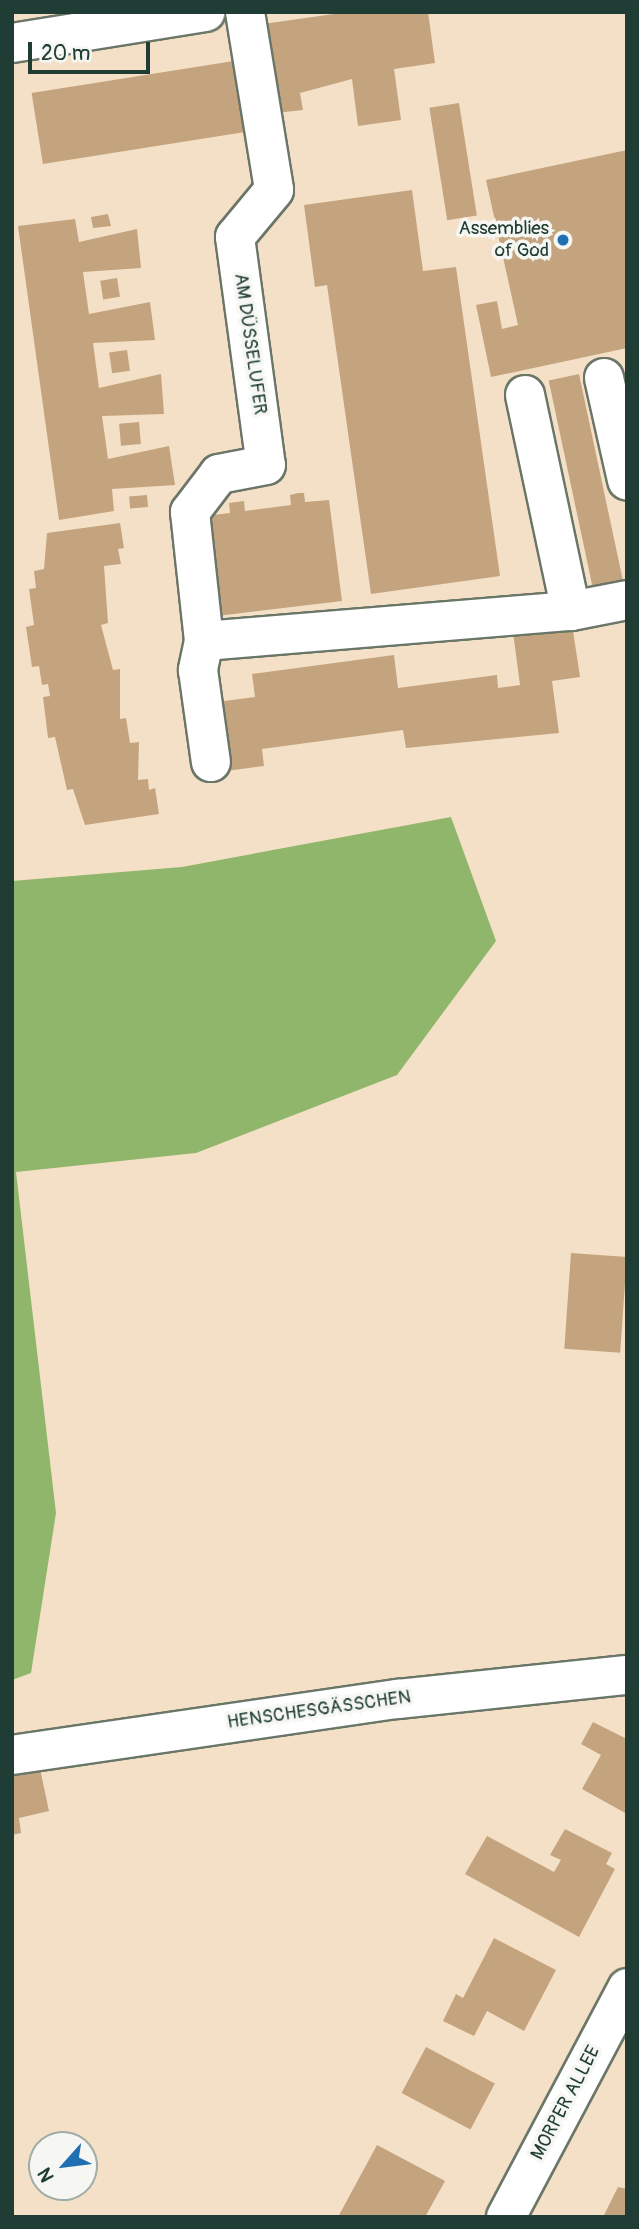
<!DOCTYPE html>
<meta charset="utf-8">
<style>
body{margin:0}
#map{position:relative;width:639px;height:2229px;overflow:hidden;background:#f4e0c6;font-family:Pangolin,sans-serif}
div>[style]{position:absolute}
.forest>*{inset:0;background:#90b66b}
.building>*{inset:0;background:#c4a47e;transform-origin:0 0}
.roads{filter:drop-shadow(2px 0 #6a7667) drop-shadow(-2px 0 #6a7667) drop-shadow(0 2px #6a7667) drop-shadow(0 -2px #6a7667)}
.minor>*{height:38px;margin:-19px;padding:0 19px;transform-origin:19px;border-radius:19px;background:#fff}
.dots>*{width:19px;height:19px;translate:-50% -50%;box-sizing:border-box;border:4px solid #f6f6f2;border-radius:50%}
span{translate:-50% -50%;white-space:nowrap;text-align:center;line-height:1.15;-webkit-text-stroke:7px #f6f6f2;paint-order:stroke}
.poi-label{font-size:19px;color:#1f3d34}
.right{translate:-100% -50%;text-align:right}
.street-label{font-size:19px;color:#1f3d34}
.frame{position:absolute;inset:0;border:14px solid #1f3d34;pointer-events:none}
.north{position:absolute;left:28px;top:2131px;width:70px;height:70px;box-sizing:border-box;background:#f6f6f2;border:2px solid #a0aca6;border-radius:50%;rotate:242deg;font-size:19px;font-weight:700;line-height:28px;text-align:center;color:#1f3d34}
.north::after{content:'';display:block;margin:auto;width:24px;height:32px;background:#1f6fb2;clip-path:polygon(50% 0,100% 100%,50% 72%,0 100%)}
.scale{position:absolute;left:28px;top:42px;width:122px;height:32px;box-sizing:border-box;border:4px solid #1f3d34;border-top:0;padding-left:9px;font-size:21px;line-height:24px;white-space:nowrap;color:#1f3d34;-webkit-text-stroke:5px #f6f6f2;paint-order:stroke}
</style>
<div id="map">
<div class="forest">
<i style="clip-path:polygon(451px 817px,496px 941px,397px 1075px,196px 1153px,16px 1172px,56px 1513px,31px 1673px,12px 1680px,12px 881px,182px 867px)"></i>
</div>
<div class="building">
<i style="clip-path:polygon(348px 12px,428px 12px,435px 63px,394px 69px,401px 120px,358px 126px,352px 79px,300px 93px,303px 110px,276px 113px,263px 24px)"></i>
<i style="left:240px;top:60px;width:72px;height:211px;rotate:81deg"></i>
<i style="left:459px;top:103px;width:114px;height:30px;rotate:81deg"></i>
<i style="clip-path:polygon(627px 150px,627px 348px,491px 377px,476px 305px,497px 301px,502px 329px,518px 325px,486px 180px)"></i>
<i style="clip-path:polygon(412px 190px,423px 271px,456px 267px,500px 576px,371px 594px,327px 285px,315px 287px,304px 205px)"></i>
<i style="clip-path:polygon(108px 214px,111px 226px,93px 228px,91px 217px)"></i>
<i style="clip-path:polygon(75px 219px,79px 242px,137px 229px,141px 268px,83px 272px,89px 314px,150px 302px,155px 340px,93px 343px,99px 388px,161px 374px,164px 414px,102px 416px,105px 437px,108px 459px,169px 446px,175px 485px,112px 489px,114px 511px,59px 520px,18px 226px)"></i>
<i style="left:117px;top:278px;width:19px;height:17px;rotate:81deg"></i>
<i style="left:127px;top:350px;width:21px;height:18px;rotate:82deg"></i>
<i style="left:579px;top:374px;width:214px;height:31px;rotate:78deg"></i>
<i style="left:139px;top:422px;width:22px;height:20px;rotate:85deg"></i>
<i style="clip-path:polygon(298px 493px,304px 493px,305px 502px,329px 500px,342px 601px,217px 616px,205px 516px,230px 513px,229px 503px,244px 501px,245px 511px,291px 505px,290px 495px)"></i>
<i style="left:147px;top:495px;width:12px;height:18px;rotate:85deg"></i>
<i style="clip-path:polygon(120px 523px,124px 548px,118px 549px,121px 564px,104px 566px,108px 623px,101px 625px,113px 670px,120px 669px,120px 719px,126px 718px,130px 743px,139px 742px,138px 780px,148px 779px,149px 790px,155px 788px,159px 814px,85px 825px,73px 789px,67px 790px,55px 737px,48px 738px,43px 697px,50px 696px,48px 684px,42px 685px,39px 666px,32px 667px,26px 627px,34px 625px,29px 589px,36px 588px,34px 571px,44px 569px,47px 533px)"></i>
<i style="clip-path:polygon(572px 624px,580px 677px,552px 681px,559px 733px,406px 748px,403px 730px,262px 749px,264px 766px,226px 771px,217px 702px,255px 697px,252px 674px,394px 655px,398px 688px,497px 675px,498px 688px,520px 685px,513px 632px)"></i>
<i style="left:571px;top:1253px;width:56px;height:96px;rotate:4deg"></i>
<i style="clip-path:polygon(593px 1722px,627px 1739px,627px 1814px,582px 1789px,601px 1755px,581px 1744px)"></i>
<i style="clip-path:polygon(39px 1764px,49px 1811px,19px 1818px,21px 1833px,12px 1835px,12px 1769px)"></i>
<i style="clip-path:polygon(565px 1829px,612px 1853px,606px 1864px,615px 1869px,579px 1937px,465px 1874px,487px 1836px,554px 1872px,561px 1860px,550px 1855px)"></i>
<i style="clip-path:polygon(494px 1938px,556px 1970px,524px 2031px,487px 2011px,474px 2036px,443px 2021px,456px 1994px,463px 1998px)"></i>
<i style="left:426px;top:2047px;width:78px;height:52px;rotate:28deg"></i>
<i style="clip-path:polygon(377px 2145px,445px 2181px,425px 2217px,338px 2217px)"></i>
<i style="clip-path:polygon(618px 2187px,627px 2189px,627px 2217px,603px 2217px)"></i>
</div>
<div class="roads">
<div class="minor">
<i style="left:245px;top:12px;width:180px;rotate:80.7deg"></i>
<i style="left:274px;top:190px;width:61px;rotate:129.7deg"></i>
<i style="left:235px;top:237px;width:230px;rotate:82.3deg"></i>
<i style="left:266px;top:465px;width:48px;rotate:169.2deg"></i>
<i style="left:219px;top:474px;width:48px;rotate:127.3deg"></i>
<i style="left:190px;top:512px;width:130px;rotate:83.8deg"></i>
<i style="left:204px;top:641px;width:368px;rotate:-4.7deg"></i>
<i style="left:571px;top:611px;width:57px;rotate:-11.1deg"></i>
<i style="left:12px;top:43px;width:196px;rotate:-9.1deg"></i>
<i style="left:604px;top:378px;width:105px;rotate:77.3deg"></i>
<i style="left:525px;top:395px;width:221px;rotate:78deg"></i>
<i style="left:204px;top:641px;width:30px;rotate:102deg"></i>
<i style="left:198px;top:670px;width:93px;rotate:82deg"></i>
<i style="left:12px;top:1755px;width:390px;rotate:-8.3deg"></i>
<i style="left:398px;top:1699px;width:230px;rotate:-6deg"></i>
<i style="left:506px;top:2217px;width:259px;rotate:-62.1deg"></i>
</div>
</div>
<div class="dots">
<i style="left:563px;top:240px;background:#1f6fb2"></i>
</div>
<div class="poi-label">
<span class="right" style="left:549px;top:240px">Assemblies<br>of God</span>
</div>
<div class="street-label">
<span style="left:250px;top:344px;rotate:82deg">AM DÜSSELUFER</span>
<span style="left:319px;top:1710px;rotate:-8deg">HENSCHESGÄSSCHEN</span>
<span style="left:566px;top:2103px;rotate:-62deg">MORPER ALLEE</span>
</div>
<div class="frame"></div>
<div class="north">N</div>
<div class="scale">20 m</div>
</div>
